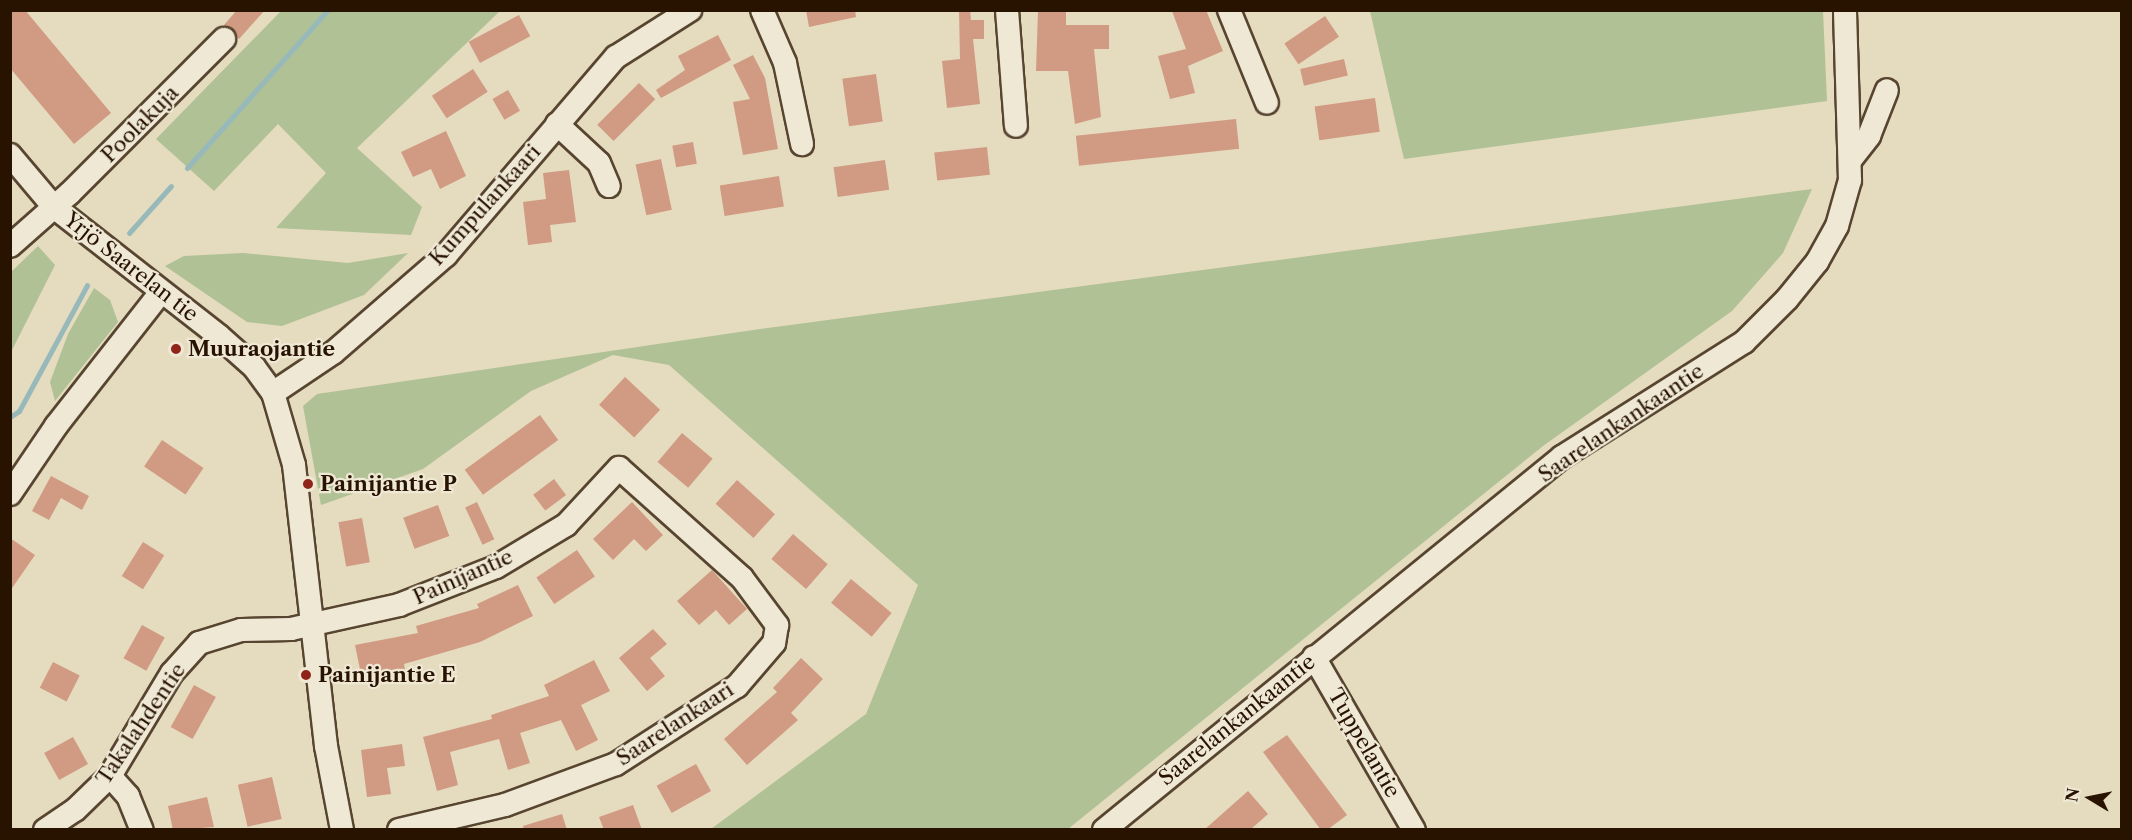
<!DOCTYPE html>
<meta charset="utf-8">
<style>
body{margin:0}
#map{position:relative;width:2132px;height:840px;overflow:hidden;background:#e5dbbe;font-family:"Libre Caslon Text",serif}
div>[style]{position:absolute}
.green>*{inset:0;background:#b0c195}
.stream>*{height:5px;margin:-2.5px;padding:0 2.5px;transform-origin:2.5px;border-radius:2.5px;background:#98b9ba}
.building>*{inset:0;background:#d19a82;transform-origin:0 0}
.roads{filter:drop-shadow(2px 0 #574530) drop-shadow(-2px 0 #574530) drop-shadow(0 2px #574530) drop-shadow(0 -2px #574530)}
.minor>*{height:22px;margin:-11px;padding:0 11px;transform-origin:11px;border-radius:11px;background:#eee8d5}
.dots>*{width:16px;height:16px;translate:-50% -50%;box-sizing:border-box;border:3px solid #eee8d5;border-radius:50%}
span{translate:-50% -50%;white-space:nowrap;text-align:center;line-height:1.15;-webkit-text-stroke:4.5px #eee8d5;paint-order:stroke}
.street-label{font-size:21px;color:#281300}
.poi-label{font-size:21px;color:#281300;font-weight:700}
.left{translate:0 -50%;text-align:left}
.frame{position:absolute;inset:0;border:12px solid #281300;pointer-events:none}
.north{position:absolute;left:2060px;top:768px;width:60px;height:60px;-webkit-text-stroke:4px #eee8d5;paint-order:stroke;rotate:280deg;font-size:16px;font-weight:700;line-height:24px;text-align:center;color:#281300}
.north::after{content:'';display:block;margin:auto;width:21px;height:27px;background:#281300;clip-path:polygon(50% 0,100% 100%,50% 72%,0 100%)}
</style>
<div id="map">
<div class="green">
<i style="clip-path:polygon(281px 11px,500px 11px,357px 148px,422px 207px,411px 235px,276px 228px,326px 173px,278px 124px,214px 191px,156px 139px)"></i>
<i style="clip-path:polygon(1370px 11px,1823px 11px,1827px 101px,1404px 159px)"></i>
<i style="clip-path:polygon(1812px 189px,1783px 253px,1732px 311px,1543px 446px,1068px 829px,711px 829px,866px 714px,918px 585px,669px 365px,613px 355px,531px 391px,423px 469px,321px 505px,303px 406px,317px 394px,760px 329px)"></i>
<i style="clip-path:polygon(38px 246px,55px 265px,11px 352px,11px 272px)"></i>
<i style="clip-path:polygon(243px 253px,348px 263px,408px 253px,364px 295px,282px 326px,247px 322px,165px 266px,184px 256px)"></i>
<i style="clip-path:polygon(94px 288px,110px 300px,118px 322px,55px 401px,50px 382px,68px 334px)"></i>
</div>
<div class="stream">
<i style="left:187px;top:168px;width:212px;rotate:-48.3deg"></i>
<i style="left:129px;top:233px;width:63px;rotate:-48.2deg"></i>
<i style="left:10px;top:417px;width:11px;rotate:-34deg"></i>
<i style="left:19px;top:411px;width:143px;rotate:-61.6deg"></i>
</div>
<div class="building">
<i style="clip-path:polygon(10px 10px,25px 10px,111px 113px,74px 144px,10px 68px)"></i>
<i style="clip-path:polygon(237px 10px,265px 10px,239px 39px,224px 25px)"></i>
<i style="clip-path:polygon(806px 10px,855px 10px,856px 17px,809px 27px)"></i>
<i style="clip-path:polygon(959px 10px,970px 10px,971px 20px,984px 20px,984px 39px,973px 39px,980px 104px,947px 108px,942px 61px,960px 59px)"></i>
<i style="clip-path:polygon(1038px 10px,1066px 10px,1066px 25px,1109px 25px,1109px 49px,1094px 49px,1101px 117px,1075px 124px,1068px 71px,1036px 71px)"></i>
<i style="clip-path:polygon(1206px 10px,1223px 51px,1188px 66px,1195px 93px,1170px 99px,1158px 56px,1186px 49px,1172px 11px)"></i>
<i style="left:519px;top:15px;width:24px;height:57px;rotate:62deg"></i>
<i style="left:1325px;top:16px;width:25px;height:49px;rotate:56deg"></i>
<i style="clip-path:polygon(718px 35px,731px 60px,661px 98px,656px 90px,685px 70px,678px 56px)"></i>
<i style="clip-path:polygon(753px 55px,765px 78px,778px 149px,743px 155px,733px 102px,750px 99px,733px 65px)"></i>
<i style="left:1344px;top:59px;width:17px;height:45px;rotate:77deg"></i>
<i style="left:473px;top:69px;width:27px;height:49px;rotate:57deg"></i>
<i style="left:876px;top:74px;width:48px;height:34px;rotate:82deg"></i>
<i style="left:639px;top:83px;width:23px;height:59px;rotate:45deg"></i>
<i style="left:508px;top:90px;width:24px;height:18px;rotate:60deg"></i>
<i style="left:1375px;top:98px;width:34px;height:61px;rotate:82deg"></i>
<i style="left:1236px;top:119px;width:30px;height:161px;rotate:84deg"></i>
<i style="clip-path:polygon(446px 131px,466px 176px,440px 189px,431px 169px,413px 177px,401px 152px)"></i>
<i style="left:693px;top:142px;width:22px;height:21px;rotate:80deg"></i>
<i style="left:987px;top:147px;width:28px;height:53px;rotate:84deg"></i>
<i style="left:661px;top:159px;width:52px;height:26px;rotate:78deg"></i>
<i style="left:885px;top:160px;width:30px;height:52px;rotate:82deg"></i>
<i style="clip-path:polygon(569px 170px,576px 222px,550px 225px,552px 242px,528px 245px,523px 202px,546px 199px,543px 173px)"></i>
<i style="left:779px;top:176px;width:31px;height:60px;rotate:81deg"></i>
<i style="left:625px;top:377px;width:48px;height:38px;rotate:43deg"></i>
<i style="left:540px;top:415px;width:31px;height:93px;rotate:54deg"></i>
<i style="left:682px;top:433px;width:40px;height:38px;rotate:40deg"></i>
<i style="left:162px;top:440px;width:50px;height:32px;rotate:34deg"></i>
<i style="clip-path:polygon(51px 476px,89px 496px,82px 510px,61px 498px,49px 520px,32px 511px)"></i>
<i style="left:554px;top:479px;width:20px;height:26px;rotate:53deg"></i>
<i style="left:737px;top:480px;width:51px;height:32px;rotate:42deg"></i>
<i style="left:477px;top:502px;width:41px;height:13px;rotate:65deg"></i>
<i style="clip-path:polygon(632px 502px,663px 535px,646px 551px,634px 539px,613px 560px,593px 539px)"></i>
<i style="left:438px;top:505px;width:33px;height:37px;rotate:70deg"></i>
<i style="left:362px;top:518px;width:45px;height:24px;rotate:80deg"></i>
<i style="left:793px;top:534px;width:46px;height:33px;rotate:41deg"></i>
<i style="clip-path:polygon(10px 538px,35px 555px,10px 591px)"></i>
<i style="left:143px;top:542px;width:25px;height:40px;rotate:32deg"></i>
<i style="left:577px;top:550px;width:32px;height:49px;rotate:56deg"></i>
<i style="clip-path:polygon(712px 570px,747px 609px,729px 625px,716px 610px,699px 625px,677px 601px)"></i>
<i style="left:851px;top:579px;width:53px;height:31px;rotate:40deg"></i>
<i style="clip-path:polygon(518px 585px,533px 616px,480px 642px,404px 664px,405px 670px,362px 679px,355px 645px,418px 633px,416px 626px,479px 608px,477px 604px)"></i>
<i style="left:142px;top:625px;width:26px;height:38px;rotate:29deg"></i>
<i style="clip-path:polygon(653px 629px,667px 644px,650px 658px,665px 676px,647px 691px,619px 658px)"></i>
<i style="clip-path:polygon(801px 658px,823px 679px,791px 713px,798px 720px,747px 765px,724px 739px,777px 692px,773px 688px)"></i>
<i style="clip-path:polygon(594px 660px,610px 691px,581px 705px,598px 740px,576px 751px,561px 720px,520px 733px,530px 763px,508px 770px,499px 739px,450px 752px,458px 785px,437px 791px,423px 737px,492px 719px,491px 715px,549px 696px,544px 685px)"></i>
<i style="left:53px;top:662px;width:30px;height:29px;rotate:27deg"></i>
<i style="left:194px;top:685px;width:25px;height:48px;rotate:29deg"></i>
<i style="clip-path:polygon(1287px 735px,1347px 815px,1327px 830px,1321px 830px,1263px 752px)"></i>
<i style="left:73px;top:737px;width:31px;height:33px;rotate:61deg"></i>
<i style="clip-path:polygon(402px 744px,405px 766px,387px 768px,391px 794px,367px 797px,361px 750px)"></i>
<i style="left:696px;top:764px;width:31px;height:45px;rotate:61deg"></i>
<i style="left:272px;top:777px;width:43px;height:35px;rotate:77deg"></i>
<i style="clip-path:polygon(1248px 791px,1268px 814px,1250px 830px,1204px 830px)"></i>
<i style="clip-path:polygon(207px 797px,214px 827px,173px 830px,168px 806px)"></i>
<i style="clip-path:polygon(633px 805px,642px 830px,604px 830px,599px 817px)"></i>
<i style="clip-path:polygon(562px 814px,567px 830px,524px 830px,523px 826px)"></i>
</div>
<div class="roads">
<div class="minor">
<i style="left:762px;top:10px;width:58px;rotate:66.5deg"></i>
<i style="left:785px;top:63px;width:83px;rotate:78.1deg"></i>
<i style="left:1007px;top:10px;width:116px;rotate:85.6deg"></i>
<i style="left:1229px;top:10px;width:100px;rotate:67.8deg"></i>
<i style="left:557px;top:124px;width:57px;rotate:42.9deg"></i>
<i style="left:599px;top:163px;width:25px;rotate:67deg"></i>
<i style="left:10px;top:155px;width:68px;rotate:49.8deg"></i>
<i style="left:54px;top:207px;width:209px;rotate:38deg"></i>
<i style="left:219px;top:336px;width:47px;rotate:41.5deg"></i>
<i style="left:254px;top:367px;width:32px;rotate:54deg"></i>
<i style="left:273px;top:393px;width:75px;rotate:73.7deg"></i>
<i style="left:294px;top:465px;width:283px;rotate:83.5deg"></i>
<i style="left:326px;top:746px;width:86px;rotate:79.2deg"></i>
<i style="left:1852px;top:158px;width:28px;rotate:-52deg"></i>
<i style="left:1869px;top:136px;width:49px;rotate:-68.6deg"></i>
<i style="left:10px;top:246px;width:80px;rotate:-41.5deg"></i>
<i style="left:70px;top:193px;width:218px;rotate:-45deg"></i>
<i style="left:273px;top:393px;width:73px;rotate:-33.9deg"></i>
<i style="left:334px;top:352px;width:148px;rotate:-40.9deg"></i>
<i style="left:446px;top:255px;width:261px;rotate:-49.4deg"></i>
<i style="left:616px;top:57px;width:88px;rotate:-32.4deg"></i>
<i style="left:10px;top:494px;width:82px;rotate:-55.9deg"></i>
<i style="left:56px;top:426px;width:170px;rotate:-51.9deg"></i>
<i style="left:1314px;top:657px;width:200px;rotate:60deg"></i>
<i style="left:110px;top:776px;width:27px;rotate:48deg"></i>
<i style="left:128px;top:796px;width:37px;rotate:68deg"></i>
<i style="left:45px;top:830px;width:36px;rotate:-34deg"></i>
<i style="left:75px;top:810px;width:49px;rotate:-44.2deg"></i>
<i style="left:110px;top:776px;width:120px;rotate:-59deg"></i>
<i style="left:172px;top:673px;width:40px;rotate:-48deg"></i>
<i style="left:199px;top:643px;width:44px;rotate:-17.2deg"></i>
<i style="left:241px;top:630px;width:50px;rotate:-1.1deg"></i>
<i style="left:291px;top:629px;width:111px;rotate:-12.5deg"></i>
<i style="left:399px;top:605px;width:104px;rotate:-21.4deg"></i>
<i style="left:496px;top:567px;width:82px;rotate:-31deg"></i>
<i style="left:566px;top:525px;width:78px;rotate:-47.1deg"></i>
<i style="left:619px;top:468px;width:165px;rotate:41.8deg"></i>
<i style="left:742px;top:578px;width:59px;rotate:53.3deg"></i>
<i style="left:777px;top:625px;width:18px;rotate:99deg"></i>
<i style="left:774px;top:643px;width:57px;rotate:130.7deg"></i>
<i style="left:737px;top:686px;width:144px;rotate:147.2deg"></i>
<i style="left:616px;top:764px;width:118px;rotate:159.7deg"></i>
<i style="left:505px;top:805px;width:109px;rotate:166.7deg"></i>
<i style="left:1104px;top:830px;width:591px;rotate:-39.16deg"></i>
<i style="left:1562px;top:457px;width:215px;rotate:-32.3deg"></i>
<i style="left:1744px;top:342px;width:61px;rotate:-45deg"></i>
<i style="left:1787px;top:299px;width:48px;rotate:-51deg"></i>
<i style="left:1817px;top:262px;width:41px;rotate:-60.9deg"></i>
<i style="left:1837px;top:226px;width:48px;rotate:-74.2deg"></i>
<i style="left:1850px;top:180px;width:170px;rotate:-91.7deg"></i>
</div>
</div>
<div class="dots">
<i style="left:176px;top:349px;background:#8f2418"></i>
<i style="left:308px;top:484px;background:#8f2418"></i>
<i style="left:306px;top:675px;background:#8f2418"></i>
</div>
<div class="street-label">
<span style="left:140px;top:124px;rotate:-45deg">Poolakuja</span>
<span style="left:485px;top:205px;rotate:-48deg">Kumpulankaari</span>
<span style="left:131px;top:267px;rotate:38deg">Yrjö Saarelan tie</span>
<span style="left:1621px;top:423px;rotate:-34deg">Saarelankankaantie</span>
<span style="left:463px;top:577px;rotate:-24deg">Painijantie</span>
<span style="left:1237px;top:720px;rotate:-39deg">Saarelankankaantie</span>
<span style="left:141px;top:724px;rotate:-56deg">Takalahdentie</span>
<span style="left:675px;top:724px;rotate:-33deg">Saarelankaari</span>
<span style="left:1364px;top:743px;rotate:60deg">Tuppelantie</span>
</div>
<div class="poi-label">
<span class="left" style="left:188px;top:349px">Muuraojantie</span>
<span class="left" style="left:320px;top:484px">Painijantie P</span>
<span class="left" style="left:318px;top:675px">Painijantie E</span>
</div>
<div class="frame"></div>
<div class="north">N</div>
</div>
